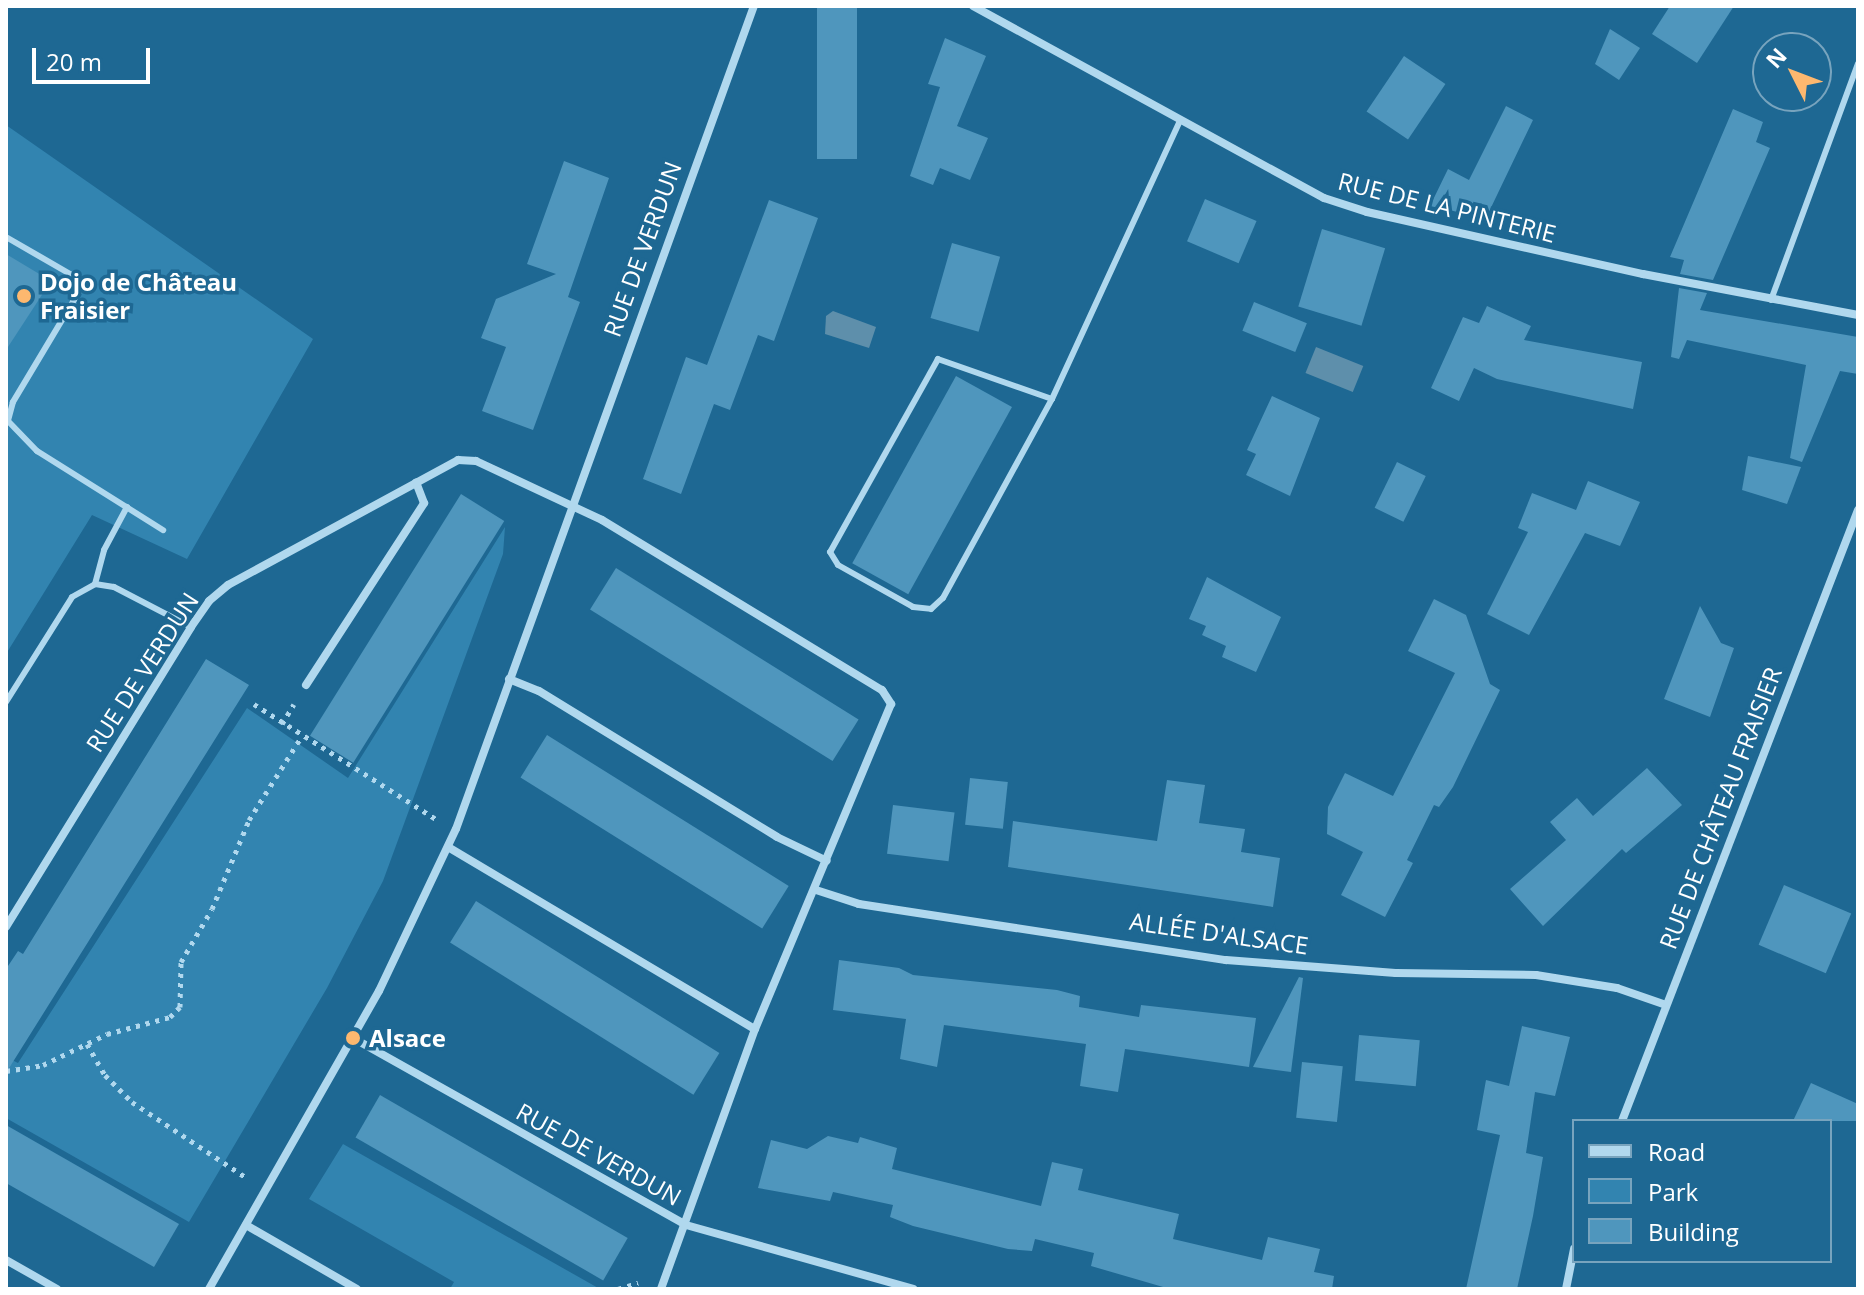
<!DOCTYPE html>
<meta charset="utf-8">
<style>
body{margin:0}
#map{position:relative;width:1864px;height:1295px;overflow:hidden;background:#1e6893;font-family:"Open Sans",sans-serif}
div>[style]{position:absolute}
.green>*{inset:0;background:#3284b0}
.water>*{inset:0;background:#5e8fab;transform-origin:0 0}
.building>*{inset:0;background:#4f96bd;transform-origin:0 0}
.path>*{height:5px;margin-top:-2.5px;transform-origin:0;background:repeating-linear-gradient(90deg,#b0d8ee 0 4px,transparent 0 10px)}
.service>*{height:6px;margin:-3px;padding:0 3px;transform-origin:3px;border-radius:3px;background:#b0d8ee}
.minor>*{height:8px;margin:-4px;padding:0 4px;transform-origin:4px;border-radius:4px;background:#b0d8ee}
.dots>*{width:22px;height:22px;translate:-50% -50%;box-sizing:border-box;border:4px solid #1e6893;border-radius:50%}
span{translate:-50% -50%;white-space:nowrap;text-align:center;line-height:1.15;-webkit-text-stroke:7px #1e6893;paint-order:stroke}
.street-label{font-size:24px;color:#fff}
.poi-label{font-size:24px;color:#fff;font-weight:700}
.left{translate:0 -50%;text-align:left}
.frame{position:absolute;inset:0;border:8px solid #fff;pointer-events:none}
.legend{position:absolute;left:1572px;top:1119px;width:260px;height:144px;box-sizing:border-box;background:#1e6893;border:2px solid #78a4be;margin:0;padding:10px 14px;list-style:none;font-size:24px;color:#fff}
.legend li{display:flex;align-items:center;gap:16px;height:40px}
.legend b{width:40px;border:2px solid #78a4be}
.north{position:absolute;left:1752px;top:32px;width:80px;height:80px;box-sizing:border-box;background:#1e6893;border:2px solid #78a4be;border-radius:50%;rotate:312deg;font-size:22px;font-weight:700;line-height:32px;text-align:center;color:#fff}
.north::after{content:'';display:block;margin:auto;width:28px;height:36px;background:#fdb86f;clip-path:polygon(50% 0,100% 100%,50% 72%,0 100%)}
.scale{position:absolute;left:32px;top:48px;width:118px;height:36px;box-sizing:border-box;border:4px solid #fff;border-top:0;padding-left:10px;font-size:24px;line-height:28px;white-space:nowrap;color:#fff;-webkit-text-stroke:6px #1e6893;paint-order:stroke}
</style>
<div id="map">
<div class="green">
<i style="clip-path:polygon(6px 125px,313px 339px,187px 559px,92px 515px,6px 654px)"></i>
<i style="clip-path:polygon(505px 527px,503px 554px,383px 881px,327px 988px,189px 1222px,6px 1118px,6px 1057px,18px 1063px,247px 708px,348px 778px)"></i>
<i style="clip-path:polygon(343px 1144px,600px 1289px,450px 1289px,454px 1282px,309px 1199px)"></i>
</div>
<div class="water">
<i style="clip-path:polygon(833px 311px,876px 327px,869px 348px,825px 334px,826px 316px)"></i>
<i style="left:1316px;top:347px;width:51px;height:28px;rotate:22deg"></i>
</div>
<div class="building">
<i style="left:817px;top:6px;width:40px;height:153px"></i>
<i style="clip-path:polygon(1670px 6px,1734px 6px,1697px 63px,1652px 34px)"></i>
<i style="clip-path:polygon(1610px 29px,1640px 48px,1619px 80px,1595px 64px)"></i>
<i style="clip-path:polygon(945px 38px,986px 56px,957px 126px,988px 138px,970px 180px,940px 168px,933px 185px,910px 176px,940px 87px,928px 84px)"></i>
<i style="left:1404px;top:56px;width:50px;height:67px;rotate:34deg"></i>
<i style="clip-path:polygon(1506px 106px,1533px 120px,1486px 218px,1430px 206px,1448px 169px,1469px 180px)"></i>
<i style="clip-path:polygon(1733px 109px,1763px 122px,1756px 142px,1770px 148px,1713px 280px,1680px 274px,1684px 260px,1670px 257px)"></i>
<i style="clip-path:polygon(564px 161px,609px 178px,568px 297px,580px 302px,533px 430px,482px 411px,506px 347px,481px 338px,496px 299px,556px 274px,527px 264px)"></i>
<i style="left:1205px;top:199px;width:56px;height:46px;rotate:23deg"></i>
<i style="clip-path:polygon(769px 200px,818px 218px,774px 341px,758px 335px,730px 410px,714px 404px,681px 494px,643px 479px,686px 357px,707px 365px)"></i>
<i style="left:1322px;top:229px;width:66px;height:81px;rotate:17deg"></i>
<i style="left:952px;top:243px;width:50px;height:78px;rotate:16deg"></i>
<i style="clip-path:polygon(6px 254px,51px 281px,6px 350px)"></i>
<i style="clip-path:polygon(1679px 288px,1707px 293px,1700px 310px,1858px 337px,1858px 374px,1840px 371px,1802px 462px,1790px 458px,1806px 365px,1687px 340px,1679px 359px,1671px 357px)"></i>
<i style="left:1254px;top:302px;width:57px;height:31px;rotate:22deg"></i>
<i style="clip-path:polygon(1487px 306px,1531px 326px,1524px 340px,1642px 362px,1633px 409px,1497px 379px,1474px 368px,1459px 401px,1431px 388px,1463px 317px,1479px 323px)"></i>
<i style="left:956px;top:376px;width:64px;height:214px;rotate:29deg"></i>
<i style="clip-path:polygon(1272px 396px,1320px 418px,1290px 496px,1246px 475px,1256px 454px,1247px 450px)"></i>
<i style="clip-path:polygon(1748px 456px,1801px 467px,1787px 504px,1742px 490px)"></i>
<i style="left:1397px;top:462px;width:32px;height:51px;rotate:26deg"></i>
<i style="clip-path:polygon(1588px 481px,1640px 502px,1620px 546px,1585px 533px,1529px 635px,1487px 614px,1528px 532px,1518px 528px,1532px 493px,1576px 510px)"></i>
<i style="left:461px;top:494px;width:51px;height:285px;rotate:32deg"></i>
<i style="left:616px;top:568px;width:286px;height:49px;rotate:32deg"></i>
<i style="clip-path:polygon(1207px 577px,1281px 617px,1256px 672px,1222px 657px,1226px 646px,1202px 635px,1206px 626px,1189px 619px)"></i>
<i style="clip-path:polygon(1434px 599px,1466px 615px,1490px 684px,1500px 690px,1453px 787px,1439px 807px,1434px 805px,1407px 860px,1413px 863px,1385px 917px,1341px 895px,1363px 852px,1327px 834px,1328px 807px,1345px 773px,1393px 796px,1455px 673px,1408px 651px)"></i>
<i style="clip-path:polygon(1700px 606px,1721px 643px,1734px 648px,1710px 717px,1664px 699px)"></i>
<i style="clip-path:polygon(206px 659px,249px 685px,6px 1073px,6px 969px,18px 951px,23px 954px)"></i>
<i style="left:547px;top:735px;width:285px;height:50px;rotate:32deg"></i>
<i style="clip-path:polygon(1647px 768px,1682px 805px,1626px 853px,1622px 849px,1543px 926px,1510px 889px,1566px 840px,1550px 822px,1577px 798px,1593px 816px)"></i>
<i style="left:970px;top:778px;width:38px;height:47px;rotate:6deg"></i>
<i style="clip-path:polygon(1167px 780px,1205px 785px,1199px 823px,1245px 829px,1241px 852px,1280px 858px,1273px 907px,1008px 867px,1013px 821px,1157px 841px)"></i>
<i style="left:893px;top:805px;width:62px;height:49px;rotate:7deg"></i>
<i style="left:1784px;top:885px;width:73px;height:65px;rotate:23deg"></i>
<i style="left:476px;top:901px;width:287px;height:49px;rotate:32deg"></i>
<i style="clip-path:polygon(839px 960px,899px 968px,913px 975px,1057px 990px,1080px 996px,1079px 1007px,1139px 1017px,1141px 1005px,1256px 1018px,1249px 1067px,1125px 1049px,1118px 1092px,1080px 1086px,1086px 1044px,944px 1025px,937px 1067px,900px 1059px,906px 1019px,833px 1010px)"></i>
<i style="clip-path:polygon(1299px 977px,1303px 978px,1291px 1072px,1253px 1067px)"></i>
<i style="clip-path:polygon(1522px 1026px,1570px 1037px,1555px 1096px,1535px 1092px,1526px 1153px,1543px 1157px,1533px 1216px,1517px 1289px,1466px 1289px,1500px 1135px,1477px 1130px,1486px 1080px,1509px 1086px)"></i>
<i style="left:1359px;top:1035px;width:61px;height:46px;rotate:5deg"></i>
<i style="left:1302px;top:1062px;width:41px;height:56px;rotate:6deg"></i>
<i style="clip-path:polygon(1811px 1083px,1858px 1104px,1858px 1121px,1793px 1121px)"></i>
<i style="left:380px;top:1095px;width:286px;height:49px;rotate:30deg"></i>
<i style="clip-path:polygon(6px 1125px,179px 1224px,154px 1267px,6px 1183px)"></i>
<i style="clip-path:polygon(828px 1136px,858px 1143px,860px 1137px,897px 1148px,892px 1169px,1041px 1206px,1052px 1162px,1083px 1169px,1078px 1190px,1179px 1214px,1173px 1239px,1262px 1260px,1268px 1237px,1320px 1249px,1314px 1272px,1334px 1276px,1332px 1289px,1170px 1289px,1091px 1266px,1094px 1253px,1035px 1239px,1032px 1251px,1008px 1249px,913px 1226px,890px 1217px,893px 1205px,833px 1192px,830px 1201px,758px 1188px,771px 1140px,807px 1149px)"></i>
</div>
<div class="path">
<i style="left:254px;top:704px;width:215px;rotate:32.3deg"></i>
<i style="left:282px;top:724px;width:23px;rotate:-59deg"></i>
<i style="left:87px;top:1044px;width:36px;rotate:60deg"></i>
<i style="left:105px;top:1075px;width:38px;rotate:45deg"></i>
<i style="left:132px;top:1102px;width:138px;rotate:33.5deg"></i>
<i style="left:6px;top:1071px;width:37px;rotate:-9deg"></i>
<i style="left:43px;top:1065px;width:71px;rotate:-25.8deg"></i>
<i style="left:107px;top:1034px;width:65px;rotate:-15.1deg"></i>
<i style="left:170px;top:1017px;width:14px;rotate:-45deg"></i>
<i style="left:180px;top:1007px;width:45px;rotate:-88.7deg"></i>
<i style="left:181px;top:962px;width:61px;rotate:-59.7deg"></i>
<i style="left:212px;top:909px;width:96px;rotate:-67.4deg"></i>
<i style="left:249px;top:820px;width:99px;rotate:-57.8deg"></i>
<i style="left:618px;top:1289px;width:21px;rotate:-17deg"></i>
</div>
<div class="service">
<i style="left:6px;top:237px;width:82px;rotate:30deg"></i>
<i style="left:77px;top:278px;width:12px;rotate:76deg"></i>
<i style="left:80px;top:290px;width:131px;rotate:120.9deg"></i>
<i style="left:13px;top:402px;width:20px;rotate:105deg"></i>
<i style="left:8px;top:421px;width:42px;rotate:46deg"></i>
<i style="left:37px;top:451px;width:149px;rotate:32.1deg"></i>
<i style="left:1771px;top:300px;width:252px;rotate:-69.8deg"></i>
<i style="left:1052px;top:399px;width:121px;rotate:-160.7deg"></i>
<i style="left:938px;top:359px;width:221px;rotate:119.2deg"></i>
<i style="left:830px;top:552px;width:15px;rotate:58deg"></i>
<i style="left:838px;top:565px;width:86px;rotate:29.2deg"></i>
<i style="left:913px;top:607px;width:18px;rotate:6deg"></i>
<i style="left:931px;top:609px;width:16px;rotate:-43deg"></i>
<i style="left:943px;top:598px;width:227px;rotate:-61.3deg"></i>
<i style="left:1052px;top:399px;width:306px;rotate:-65.3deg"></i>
<i style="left:95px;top:584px;width:35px;rotate:-75deg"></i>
<i style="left:104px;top:550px;width:49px;rotate:-61.9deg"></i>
<i style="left:6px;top:702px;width:124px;rotate:-57.8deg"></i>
<i style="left:72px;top:597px;width:26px;rotate:-29deg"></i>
<i style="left:95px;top:584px;width:19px;rotate:9deg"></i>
<i style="left:114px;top:587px;width:87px;rotate:27.5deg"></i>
</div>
<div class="minor">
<i style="left:973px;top:6px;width:400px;rotate:28.7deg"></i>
<i style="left:1324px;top:198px;width:45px;rotate:18deg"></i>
<i style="left:1367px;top:212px;width:283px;rotate:12.7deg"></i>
<i style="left:1643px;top:274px;width:219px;rotate:10.8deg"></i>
<i style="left:509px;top:679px;width:32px;rotate:22deg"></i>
<i style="left:539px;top:691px;width:279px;rotate:31.5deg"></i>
<i style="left:777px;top:837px;width:55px;rotate:25.6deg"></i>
<i style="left:306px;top:685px;width:217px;rotate:-57deg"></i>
<i style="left:424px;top:503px;width:22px;rotate:-111deg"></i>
<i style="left:448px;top:847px;width:357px;rotate:30.7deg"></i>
<i style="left:816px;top:890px;width:45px;rotate:18deg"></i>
<i style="left:859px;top:904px;width:371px;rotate:8.7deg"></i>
<i style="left:1226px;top:960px;width:170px;rotate:4.4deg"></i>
<i style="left:1396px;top:973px;width:140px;rotate:0.8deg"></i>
<i style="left:1536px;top:975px;width:82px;rotate:9.1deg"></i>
<i style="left:1617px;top:988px;width:52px;rotate:19.1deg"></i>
<i style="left:6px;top:927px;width:352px;rotate:-58.3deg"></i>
<i style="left:191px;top:627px;width:32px;rotate:-55deg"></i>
<i style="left:209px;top:601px;width:25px;rotate:-40deg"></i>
<i style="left:228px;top:585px;width:262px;rotate:-28.5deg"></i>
<i style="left:458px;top:460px;width:18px;rotate:3deg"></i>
<i style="left:476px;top:461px;width:139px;rotate:25.1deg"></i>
<i style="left:602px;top:520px;width:328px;rotate:31.3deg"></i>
<i style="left:882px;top:690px;width:17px;rotate:57deg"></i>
<i style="left:891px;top:704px;width:352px;rotate:112.7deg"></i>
<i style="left:755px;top:1029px;width:276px;rotate:109.9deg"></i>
<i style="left:353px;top:1038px;width:382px;rotate:29.3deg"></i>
<i style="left:686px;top:1225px;width:236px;rotate:15.7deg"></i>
<i style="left:1622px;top:1121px;width:655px;rotate:-68.88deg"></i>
<i style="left:246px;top:1225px;width:128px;rotate:30deg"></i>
<i style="left:6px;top:1260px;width:59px;rotate:29.6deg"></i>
<i style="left:209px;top:1289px;width:343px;rotate:-60.3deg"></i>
<i style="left:379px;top:991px;width:179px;rotate:-64.6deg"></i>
<i style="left:456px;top:829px;width:875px;rotate:-70.1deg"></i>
<i style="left:1566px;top:1289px;width:41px;rotate:-78.7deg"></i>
</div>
<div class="dots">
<i style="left:24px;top:296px;background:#fdb86f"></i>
<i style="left:353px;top:1038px;background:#fdb86f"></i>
</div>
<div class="street-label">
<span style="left:1447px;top:207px;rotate:14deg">RUE DE LA PINTERIE</span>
<span style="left:642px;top:249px;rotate:-70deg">RUE DE VERDUN</span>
<span style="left:142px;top:672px;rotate:-57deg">RUE DE VERDUN</span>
<span style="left:1720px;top:808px;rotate:-69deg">RUE DE CHÂTEAU FRAISIER</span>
<span style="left:1219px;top:933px;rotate:8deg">ALLÉE D'ALSACE</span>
<span style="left:599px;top:1154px;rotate:29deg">RUE DE VERDUN</span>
</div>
<div class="poi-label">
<span class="left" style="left:40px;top:296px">Dojo de Château<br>Fraisier</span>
<span class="left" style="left:369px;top:1038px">Alsace</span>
</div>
<div class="frame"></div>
<ul class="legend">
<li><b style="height:10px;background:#b0d8ee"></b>Road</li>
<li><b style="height:22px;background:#3284b0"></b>Park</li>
<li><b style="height:22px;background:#4f96bd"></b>Building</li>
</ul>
<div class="north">N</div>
<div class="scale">20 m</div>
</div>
